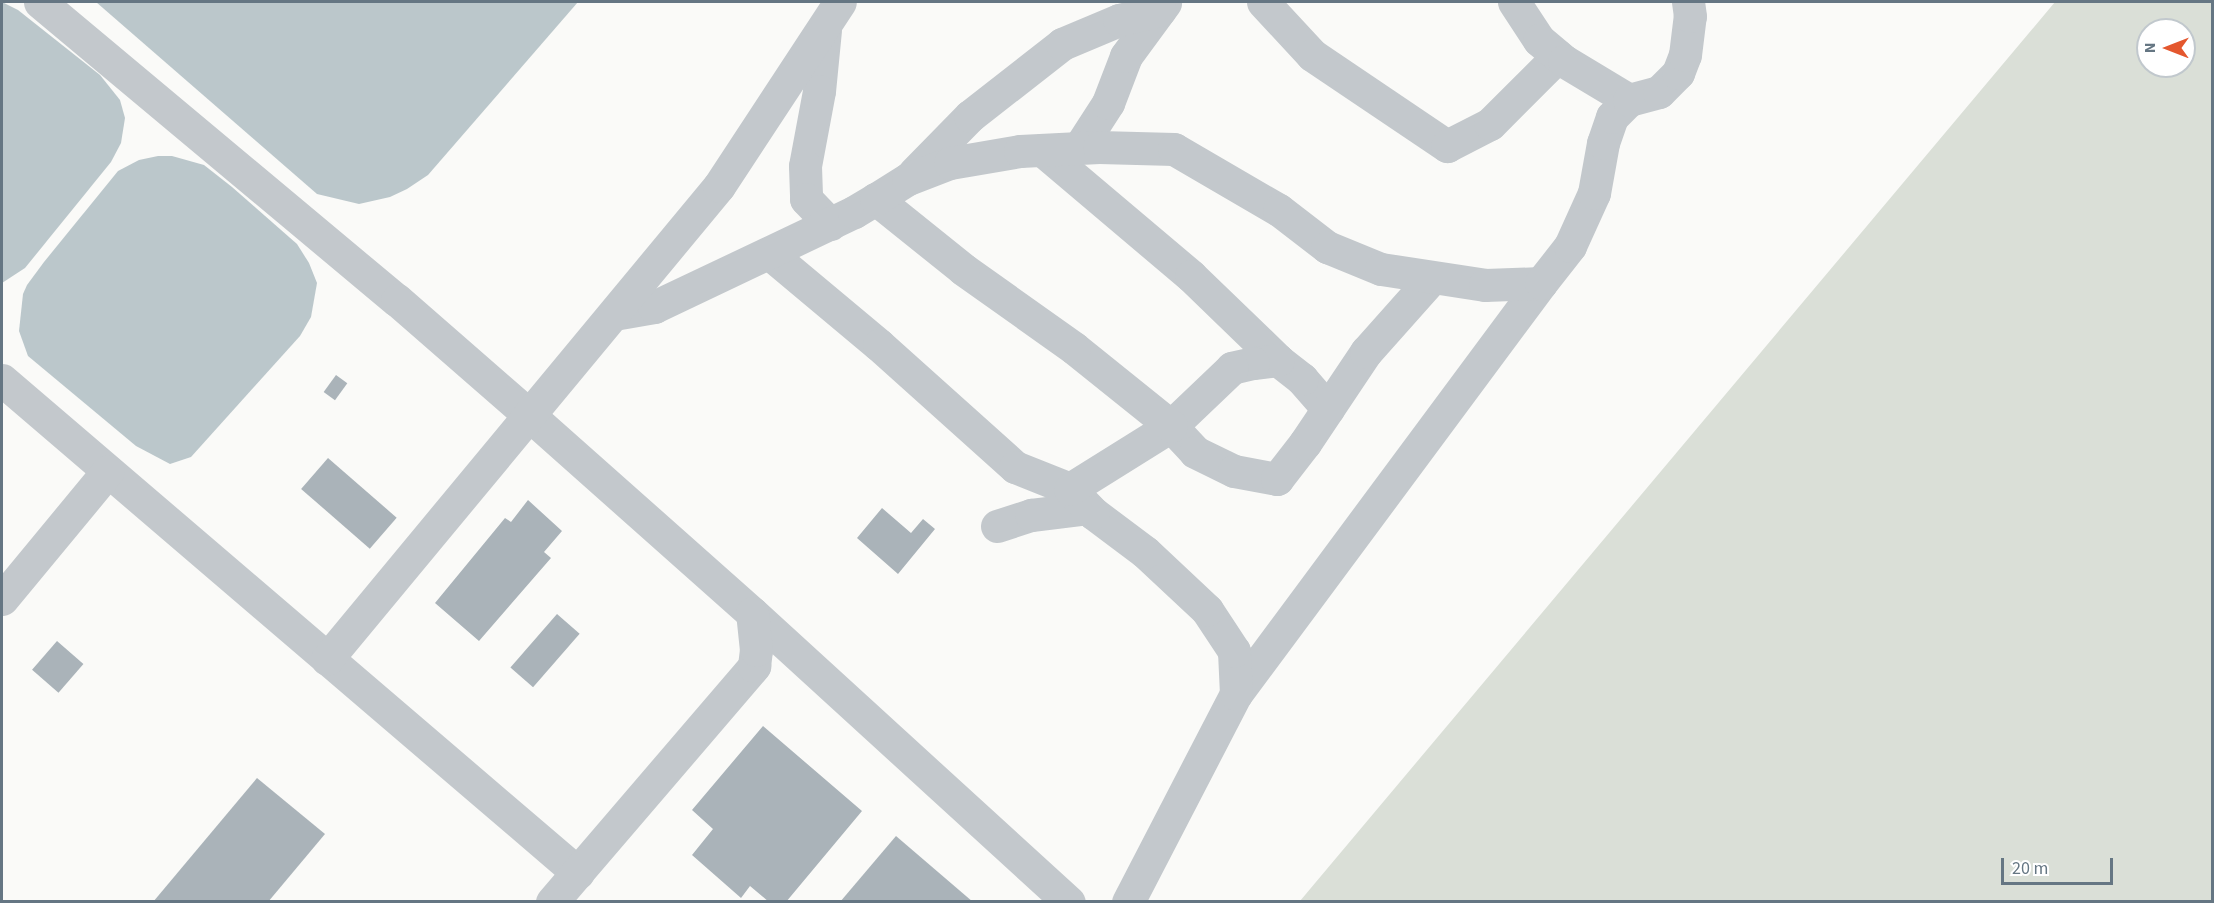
<!DOCTYPE html>
<style>
body{margin:0}
#map{position:relative;width:2214px;height:903px;overflow:hidden;background:#fafaf8;font-family:"Source Sans 3",sans-serif}
div>[style]{position:absolute}
.green>*{inset:0;background:#dadfd7}
.water>*{inset:0;background:#bbc7cb}
.building>*{inset:0;background:#aab3b9;transform-origin:0 0}
.minor>*{height:33px;margin:-16.5px;padding:0 16.5px;transform-origin:16.5px;border-radius:16.5px;background:#c3c8cc}
span{translate:-50% -50%;white-space:nowrap;text-align:center;line-height:1.15;-webkit-text-stroke:6px #fff;paint-order:stroke}
.frame{position:absolute;inset:0;border:3px solid #657683;pointer-events:none}
.north{position:absolute;left:2136px;top:18px;width:60px;height:60px;box-sizing:border-box;background:#fff;border:2px solid #c1c8cd;border-radius:50%;rotate:270deg;font-size:16px;font-weight:700;line-height:24px;text-align:center;color:#657683}
.north::after{content:'';display:block;margin:auto;width:21px;height:27px;background:#e4572e;clip-path:polygon(50% 0,100% 100%,50% 72%,0 100%)}
.scale{position:absolute;left:2001px;top:858px;width:112px;height:27px;box-sizing:border-box;border:3px solid #657683;border-top:0;padding-left:8px;font-size:18px;line-height:21px;white-space:nowrap;color:#657683;-webkit-text-stroke:4px #fff;paint-order:stroke}
</style>
<div id="map">
<div class="green">
<i style="clip-path:polygon(evenodd,2055px 2px,2212px 2px,2212px 901px,1300px 901px,2055px 2px,2148px 30px,2184px 30px,2184px 66px,2148px 66px,2148px 30px)"></i>
</div>
<div class="water">
<i style="clip-path:polygon(2px 2px,18px 10px,100px 75px,120px 100px,125px 118px,121px 143px,111px 162px,25px 268px,2px 283px)"></i>
<i style="clip-path:polygon(96px 2px,578px 2px,428px 175px,407px 189px,390px 197px,359px 204px,317px 194px)"></i>
<i style="clip-path:polygon(158px 156px,172px 156px,204px 165px,232px 187px,297px 244px,309px 263px,317px 283px,311px 317px,300px 336px,191px 457px,170px 464px,136px 446px,28px 356px,19px 331px,23px 294px,27px 285px,44px 262px,118px 171px,139px 160px)"></i>
</div>
<div class="building">
<i style="left:336px;top:375px;width:14px;height:21px;rotate:36deg"></i>
<i style="left:328px;top:458px;width:91px;height:41px;rotate:41deg"></i>
<i style="clip-path:polygon(528px 500px,562px 531px,544px 552px,551px 558px,479px 641px,435px 603px,505px 518px,511px 522px)"></i>
<i style="clip-path:polygon(882px 508px,911px 533px,923px 519px,935px 529px,898px 574px,857px 538px)"></i>
<i style="left:557px;top:614px;width:30px;height:71px;rotate:41deg"></i>
<i style="left:57px;top:641px;width:35px;height:38px;rotate:41deg"></i>
<i style="clip-path:polygon(763px 726px,862px 811px,786px 902px,769px 902px,750px 886px,741px 898px,692px 855px,713px 829px,692px 810px)"></i>
<i style="clip-path:polygon(257px 778px,325px 834px,268px 902px,153px 902px)"></i>
<i style="clip-path:polygon(896px 836px,973px 902px,840px 902px)"></i>
</div>
<div class="minor">
<i style="left:40px;top:2px;width:465px;rotate:39.9deg"></i>
<i style="left:397px;top:300px;width:175px;rotate:41.1deg"></i>
<i style="left:529px;top:415px;width:298px;rotate:41.6deg"></i>
<i style="left:752px;top:613px;width:429px;rotate:42.4deg"></i>
<i style="left:1263px;top:2px;width:72px;rotate:47.2deg"></i>
<i style="left:1312px;top:55px;width:163px;rotate:34deg"></i>
<i style="left:1447px;top:146px;width:48px;rotate:-27.1deg"></i>
<i style="left:1490px;top:124px;width:96px;rotate:-45deg"></i>
<i style="left:1514px;top:2px;width:45px;rotate:56.7deg"></i>
<i style="left:1539px;top:40px;width:33px;rotate:40deg"></i>
<i style="left:1564px;top:61px;width:76px;rotate:31deg"></i>
<i style="left:825px;top:30px;width:61px;rotate:95.6deg"></i>
<i style="left:819px;top:91px;width:76px;rotate:100.6deg"></i>
<i style="left:805px;top:166px;width:33px;rotate:88deg"></i>
<i style="left:806px;top:199px;width:35px;rotate:46deg"></i>
<i style="left:1079px;top:148px;width:54px;rotate:-57.2deg"></i>
<i style="left:1108px;top:103px;width:50px;rotate:-69deg"></i>
<i style="left:1126px;top:56px;width:66px;rotate:-53.7deg"></i>
<i style="left:1042px;top:150px;width:195px;rotate:40.2deg"></i>
<i style="left:1191px;top:276px;width:121px;rotate:44deg"></i>
<i style="left:914px;top:173px;width:80px;rotate:-45.5deg"></i>
<i style="left:970px;top:116px;width:117px;rotate:-38deg"></i>
<i style="left:1062px;top:44px;width:62px;rotate:-22.8deg"></i>
<i style="left:1119px;top:20px;width:42px;rotate:-13.7deg"></i>
<i style="left:769px;top:253px;width:143px;rotate:39.9deg"></i>
<i style="left:879px;top:345px;width:183px;rotate:41.9deg"></i>
<i style="left:1015px;top:467px;width:59px;rotate:21.8deg"></i>
<i style="left:614px;top:314px;width:41px;rotate:-9.9deg"></i>
<i style="left:654px;top:307px;width:221px;rotate:-25.4deg"></i>
<i style="left:854px;top:212px;width:26px;rotate:-31deg"></i>
<i style="left:2px;top:380px;width:758px;rotate:40.56deg"></i>
<i style="left:1328px;top:409px;width:40px;rotate:-131deg"></i>
<i style="left:1302px;top:379px;width:31px;rotate:-142deg"></i>
<i style="left:1278px;top:360px;width:25px;rotate:173deg"></i>
<i style="left:1253px;top:363px;width:22px;rotate:167deg"></i>
<i style="left:1232px;top:368px;width:84px;rotate:136.4deg"></i>
<i style="left:1171px;top:426px;width:35px;rotate:47deg"></i>
<i style="left:1195px;top:452px;width:43px;rotate:26deg"></i>
<i style="left:1234px;top:471px;width:44px;rotate:10.5deg"></i>
<i style="left:1277px;top:479px;width:46px;rotate:-52.1deg"></i>
<i style="left:1305px;top:443px;width:110px;rotate:-56.2deg"></i>
<i style="left:1366px;top:352px;width:98px;rotate:-48.3deg"></i>
<i style="left:997px;top:526px;width:36px;rotate:-18deg"></i>
<i style="left:1031px;top:515px;width:57px;rotate:-7deg"></i>
<i style="left:2px;top:599px;width:166px;rotate:-50.4deg"></i>
<i style="left:327px;top:659px;width:614px;rotate:-50.35deg"></i>
<i style="left:719px;top:186px;width:220px;rotate:-56.7deg"></i>
<i style="left:1236px;top:694px;width:512px;rotate:-53.42deg"></i>
<i style="left:552px;top:902px;width:311px;rotate:-49.4deg"></i>
<i style="left:754px;top:666px;width:16px;rotate:-83deg"></i>
<i style="left:756px;top:650px;width:37px;rotate:-96deg"></i>
<i style="left:1128px;top:902px;width:234px;rotate:-62.6deg"></i>
<i style="left:1236px;top:694px;width:43px;rotate:-92.7deg"></i>
<i style="left:1234px;top:651px;width:49px;rotate:-123.4deg"></i>
<i style="left:1207px;top:610px;width:85px;rotate:-136.9deg"></i>
<i style="left:1145px;top:552px;width:65px;rotate:-143.1deg"></i>
<i style="left:1093px;top:513px;width:33px;rotate:-134deg"></i>
<i style="left:1070px;top:489px;width:119px;rotate:-32deg"></i>
<i style="left:1171px;top:426px;width:124px;rotate:-141.2deg"></i>
<i style="left:1074px;top:348px;width:136px;rotate:-144.6deg"></i>
<i style="left:963px;top:269px;width:112px;rotate:-141.2deg"></i>
<i style="left:876px;top:199px;width:38px;rotate:-32deg"></i>
<i style="left:908px;top:179px;width:45px;rotate:-20.9deg"></i>
<i style="left:950px;top:163px;width:71px;rotate:-9.7deg"></i>
<i style="left:1020px;top:151px;width:79px;rotate:-2.9deg"></i>
<i style="left:1099px;top:147px;width:75px;rotate:1.5deg"></i>
<i style="left:1174px;top:149px;width:121px;rotate:30.2deg"></i>
<i style="left:1279px;top:210px;width:61px;rotate:37.6deg"></i>
<i style="left:1327px;top:247px;width:58px;rotate:22.2deg"></i>
<i style="left:1381px;top:269px;width:105px;rotate:8.7deg"></i>
<i style="left:1485px;top:285px;width:56px;rotate:-2deg"></i>
<i style="left:1541px;top:283px;width:47px;rotate:-51.9deg"></i>
<i style="left:1570px;top:246px;width:58px;rotate:-65.6deg"></i>
<i style="left:1594px;top:193px;width:51px;rotate:-79.8deg"></i>
<i style="left:1603px;top:143px;width:28px;rotate:-71deg"></i>
<i style="left:1612px;top:117px;width:24px;rotate:-45deg"></i>
<i style="left:1629px;top:100px;width:31px;rotate:-15deg"></i>
<i style="left:1659px;top:92px;width:27px;rotate:-45deg"></i>
<i style="left:1678px;top:73px;width:19px;rotate:-69deg"></i>
<i style="left:1685px;top:55px;width:39px;rotate:-83deg"></i>
<i style="left:1690px;top:16px;width:14px;rotate:-98deg"></i>
</div>
<div class="frame"></div>
<div class="north">N</div>
<div class="scale">20 m</div>
</div>
